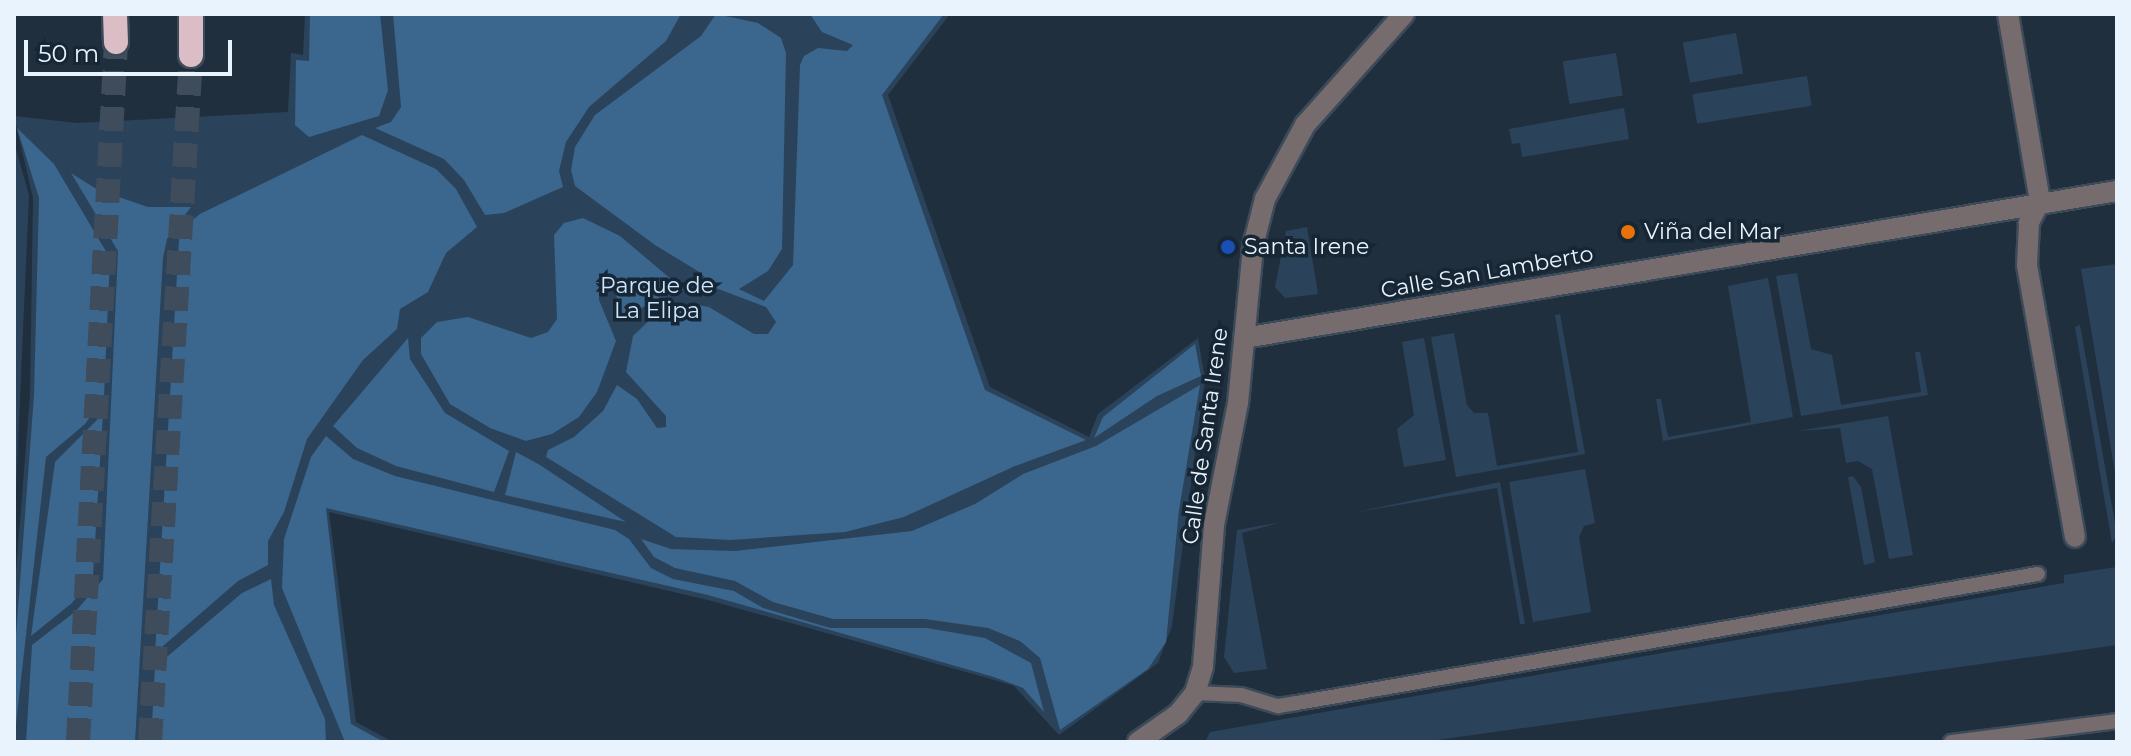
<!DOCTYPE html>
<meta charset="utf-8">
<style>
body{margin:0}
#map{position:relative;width:2131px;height:756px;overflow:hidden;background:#202f3e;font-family:Montserrat,sans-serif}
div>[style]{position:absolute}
.green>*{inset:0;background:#2a435a;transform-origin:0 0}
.forest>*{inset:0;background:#3b668d}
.motorway-tunnel>*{height:24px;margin-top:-12px;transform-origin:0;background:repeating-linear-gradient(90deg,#3e4c5b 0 24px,transparent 0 36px)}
.roads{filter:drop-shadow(2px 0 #3c4a59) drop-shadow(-2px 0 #3c4a59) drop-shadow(0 2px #3c4a59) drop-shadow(0 -2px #3c4a59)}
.service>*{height:14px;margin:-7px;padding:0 7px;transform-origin:7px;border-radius:7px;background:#766b6d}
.minor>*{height:20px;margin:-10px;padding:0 10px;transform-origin:10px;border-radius:10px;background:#766b6d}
.tertiary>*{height:20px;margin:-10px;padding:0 10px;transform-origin:10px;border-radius:10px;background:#766b6d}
.motorway>*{height:24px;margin:-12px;padding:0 12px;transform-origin:12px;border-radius:12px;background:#dbbec5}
.dots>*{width:22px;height:22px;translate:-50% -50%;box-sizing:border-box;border:4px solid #162634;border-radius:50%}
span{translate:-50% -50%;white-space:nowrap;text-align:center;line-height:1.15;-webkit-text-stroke:7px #162634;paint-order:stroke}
.poi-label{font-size:22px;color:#e9f3fd}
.left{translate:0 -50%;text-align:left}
.street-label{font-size:22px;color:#e9f3fd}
.park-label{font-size:22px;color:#cce6fe}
.frame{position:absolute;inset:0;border:16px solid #e9f3fd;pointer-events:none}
.scale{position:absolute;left:24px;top:40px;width:208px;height:36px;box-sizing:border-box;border:4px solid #e9f3fd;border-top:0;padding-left:10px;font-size:24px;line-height:28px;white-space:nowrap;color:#e9f3fd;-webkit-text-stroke:6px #162634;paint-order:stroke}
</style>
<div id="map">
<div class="green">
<i style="clip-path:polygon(305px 14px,950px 14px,888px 95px,990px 387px,1089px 437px,1098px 414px,1198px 338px,1205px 379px,1172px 626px,1158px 663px,1059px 735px,1014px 686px,991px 679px,708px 600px,329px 512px,356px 722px,393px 742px,14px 742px,14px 598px,30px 394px,33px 198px,14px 116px,77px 123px,288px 112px,291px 53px,303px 55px)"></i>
<i style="left:1736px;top:33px;width:41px;height:54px;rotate:80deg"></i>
<i style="left:1616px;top:53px;width:43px;height:54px;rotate:81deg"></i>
<i style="left:1807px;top:76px;width:30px;height:116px;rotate:81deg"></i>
<i style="clip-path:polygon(1624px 108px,1629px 139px,1522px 157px,1520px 143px,1512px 144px,1509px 129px)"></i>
<i style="clip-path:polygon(14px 142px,29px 195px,14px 534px)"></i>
<i style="clip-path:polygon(1307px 227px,1318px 294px,1285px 298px,1275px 287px,1286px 231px)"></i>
<i style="clip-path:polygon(2117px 264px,2117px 485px,2081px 269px)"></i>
<i style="clip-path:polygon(1797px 273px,1811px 349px,1832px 355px,1841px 405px,1921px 392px,1915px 352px,1920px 352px,1928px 395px,1801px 416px,1776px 276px)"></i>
<i style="clip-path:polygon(1768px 278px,1793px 417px,1663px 441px,1656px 399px,1661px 399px,1668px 437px,1751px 422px,1728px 286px)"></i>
<i style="clip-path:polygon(1560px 314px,1585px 454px,1456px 477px,1431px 337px,1454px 333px,1467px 405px,1474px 413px,1488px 413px,1497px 466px,1578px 452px,1555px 315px)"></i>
<i style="clip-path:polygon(2080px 325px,2117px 535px,2112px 543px,2075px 327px)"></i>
<i style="clip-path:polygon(1424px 338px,1446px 460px,1404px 467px,1397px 429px,1414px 415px,1402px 342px)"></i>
<i style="clip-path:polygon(1888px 416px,1913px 555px,1889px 559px,1872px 469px,1858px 461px,1846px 463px,1840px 428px,1798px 431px)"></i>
<i style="clip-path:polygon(1585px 469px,1595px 523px,1584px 526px,1579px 537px,1591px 612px,1533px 622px,1509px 482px)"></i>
<i style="clip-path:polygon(1853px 476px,1861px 487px,1875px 562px,1864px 565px,1848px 477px)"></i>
<i style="clip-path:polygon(1500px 482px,1525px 624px,1520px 624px,1497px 488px,1352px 513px)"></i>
<i style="clip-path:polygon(1282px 522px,1242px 533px,1267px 669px,1234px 673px,1224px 657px,1237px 530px)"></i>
<i style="clip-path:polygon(2117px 567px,2117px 645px,1423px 742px,1205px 742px,1210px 732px,2064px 583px,2064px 575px)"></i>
</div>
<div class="forest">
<i style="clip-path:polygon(310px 14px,380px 14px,388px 90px,379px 116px,309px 137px,295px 125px,296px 60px,309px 61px)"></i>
<i style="clip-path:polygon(393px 14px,681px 14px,666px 41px,589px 107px,566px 142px,559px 171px,563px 187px,504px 213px,485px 215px,464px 180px,444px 159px,375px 128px,391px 122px,401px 107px)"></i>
<i style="clip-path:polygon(716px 14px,758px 23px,781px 38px,786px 53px,782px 249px,768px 271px,739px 289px,764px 301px,793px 265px,800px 65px,804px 56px,818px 48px,847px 51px,853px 45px,822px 32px,810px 14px,944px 14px,882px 95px,985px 390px,1086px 440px,1015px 466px,904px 517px,845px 532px,731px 540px,676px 537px,546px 457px,548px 450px,574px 437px,603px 411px,617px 385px,637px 399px,657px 428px,666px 427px,666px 416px,626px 372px,633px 336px,654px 316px,691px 304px,709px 307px,754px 334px,768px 334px,776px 322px,766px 307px,713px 287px,701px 273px,655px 245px,575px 186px,571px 170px,575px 147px,595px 115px,701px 36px)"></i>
<i style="clip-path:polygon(17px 128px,54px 164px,110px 258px,104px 397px,85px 424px,46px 457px,14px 742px,14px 662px,34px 395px,39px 198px)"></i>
<i style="clip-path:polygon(362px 135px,436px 169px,456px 189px,477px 227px,446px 253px,428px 292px,400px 309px,397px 329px,363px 360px,307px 439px,284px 512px,268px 541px,268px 565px,238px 581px,155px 653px,179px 240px,185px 226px,200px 214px)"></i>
<i style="clip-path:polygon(71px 173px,98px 190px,148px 207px,191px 207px,167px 239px,163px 258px,135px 742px,26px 742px,32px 645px,76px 611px,103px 579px,118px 251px)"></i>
<i style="clip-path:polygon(583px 218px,620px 236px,684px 290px,643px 307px,625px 321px,612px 284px,600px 284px,599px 300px,616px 341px,597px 392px,579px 417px,552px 434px,526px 441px,490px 428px,450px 404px,421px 354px,421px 338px,437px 322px,468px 317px,531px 338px,548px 332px,557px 319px,554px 235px,564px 223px)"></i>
<i style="clip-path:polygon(408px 338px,410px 359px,445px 413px,509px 451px,494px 492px,396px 466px,357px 448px,333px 426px)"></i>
<i style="clip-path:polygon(1195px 344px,1201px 376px,1157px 396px,1094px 438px,1103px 417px)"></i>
<i style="clip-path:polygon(1200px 385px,1179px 510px,1166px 642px,1148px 669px,1060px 730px,1040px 658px,1020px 641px,988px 628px,925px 619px,833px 619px,773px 602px,735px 581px,675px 568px,654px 557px,641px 539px,671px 549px,735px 551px,912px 531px,975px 504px,1023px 474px,1096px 446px)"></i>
<i style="clip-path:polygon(103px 414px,93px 575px,72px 603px,31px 636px,55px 462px)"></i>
<i style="clip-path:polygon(326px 436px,353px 459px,395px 476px,615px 530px,629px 539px,651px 568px,673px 579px,734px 591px,763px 608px,830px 628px,927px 628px,985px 638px,1031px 663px,1044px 712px,1023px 688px,994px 677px,708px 595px,326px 508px,351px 724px,384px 742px,345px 742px,282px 588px,284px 539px,311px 457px)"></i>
<i style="clip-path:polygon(516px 452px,540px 465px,626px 522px,505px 495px)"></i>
<i style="clip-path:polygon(271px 579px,274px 605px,325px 719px,326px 742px,151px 742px,155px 667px,242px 593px)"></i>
</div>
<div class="motorway-tunnel">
<i style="left:78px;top:742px;width:701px;rotate:-86.89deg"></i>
<i style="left:150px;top:742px;width:688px;rotate:-86.58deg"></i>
</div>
<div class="roads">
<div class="service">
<i style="left:1195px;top:693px;width:46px;rotate:2.5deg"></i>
<i style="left:1241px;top:695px;width:39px;rotate:17deg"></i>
<i style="left:1278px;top:706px;width:19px;rotate:-9deg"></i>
<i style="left:1297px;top:703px;width:752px;rotate:-9.88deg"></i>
<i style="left:1951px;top:742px;width:167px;rotate:-7.2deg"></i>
</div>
<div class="minor">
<i style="left:2008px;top:14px;width:190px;rotate:80.3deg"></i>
<i style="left:2040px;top:201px;width:25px;rotate:117deg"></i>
<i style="left:2029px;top:223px;width:42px;rotate:92.7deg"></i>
<i style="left:2027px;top:265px;width:276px;rotate:80deg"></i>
<i style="left:1244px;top:338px;width:885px;rotate:-9.56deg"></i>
</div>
<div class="tertiary">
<i style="left:1138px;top:742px;width:49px;rotate:-35deg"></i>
<i style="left:1178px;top:714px;width:27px;rotate:-51deg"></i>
<i style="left:1195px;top:693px;width:28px;rotate:-73deg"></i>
<i style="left:1203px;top:666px;width:141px;rotate:-85.5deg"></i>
<i style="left:1214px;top:525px;width:124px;rotate:-78.9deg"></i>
<i style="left:1238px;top:403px;width:158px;rotate:-84.5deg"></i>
<i style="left:1253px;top:246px;width:49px;rotate:-75.7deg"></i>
<i style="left:1265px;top:199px;width:84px;rotate:-61.6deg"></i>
<i style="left:1305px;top:125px;width:149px;rotate:-48.3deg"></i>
</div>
<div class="motorway">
<i style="left:115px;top:14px;width:28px;rotate:88deg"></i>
<i style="left:191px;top:14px;width:41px;rotate:90deg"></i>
</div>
</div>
<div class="dots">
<i style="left:1628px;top:232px;background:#e8710a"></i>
<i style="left:1228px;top:247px;background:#1a4fb4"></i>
</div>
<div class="poi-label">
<span class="left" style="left:1644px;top:232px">Viña del Mar</span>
<span class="left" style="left:1244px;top:247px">Santa Irene</span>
</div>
<div class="street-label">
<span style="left:1487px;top:272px;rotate:-10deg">Calle San Lamberto</span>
<span style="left:1205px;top:436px;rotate:-82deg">Calle de Santa Irene</span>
</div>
<div class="park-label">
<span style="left:657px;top:298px">Parque de<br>La Elipa</span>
</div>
<div class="frame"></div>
<div class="scale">50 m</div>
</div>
